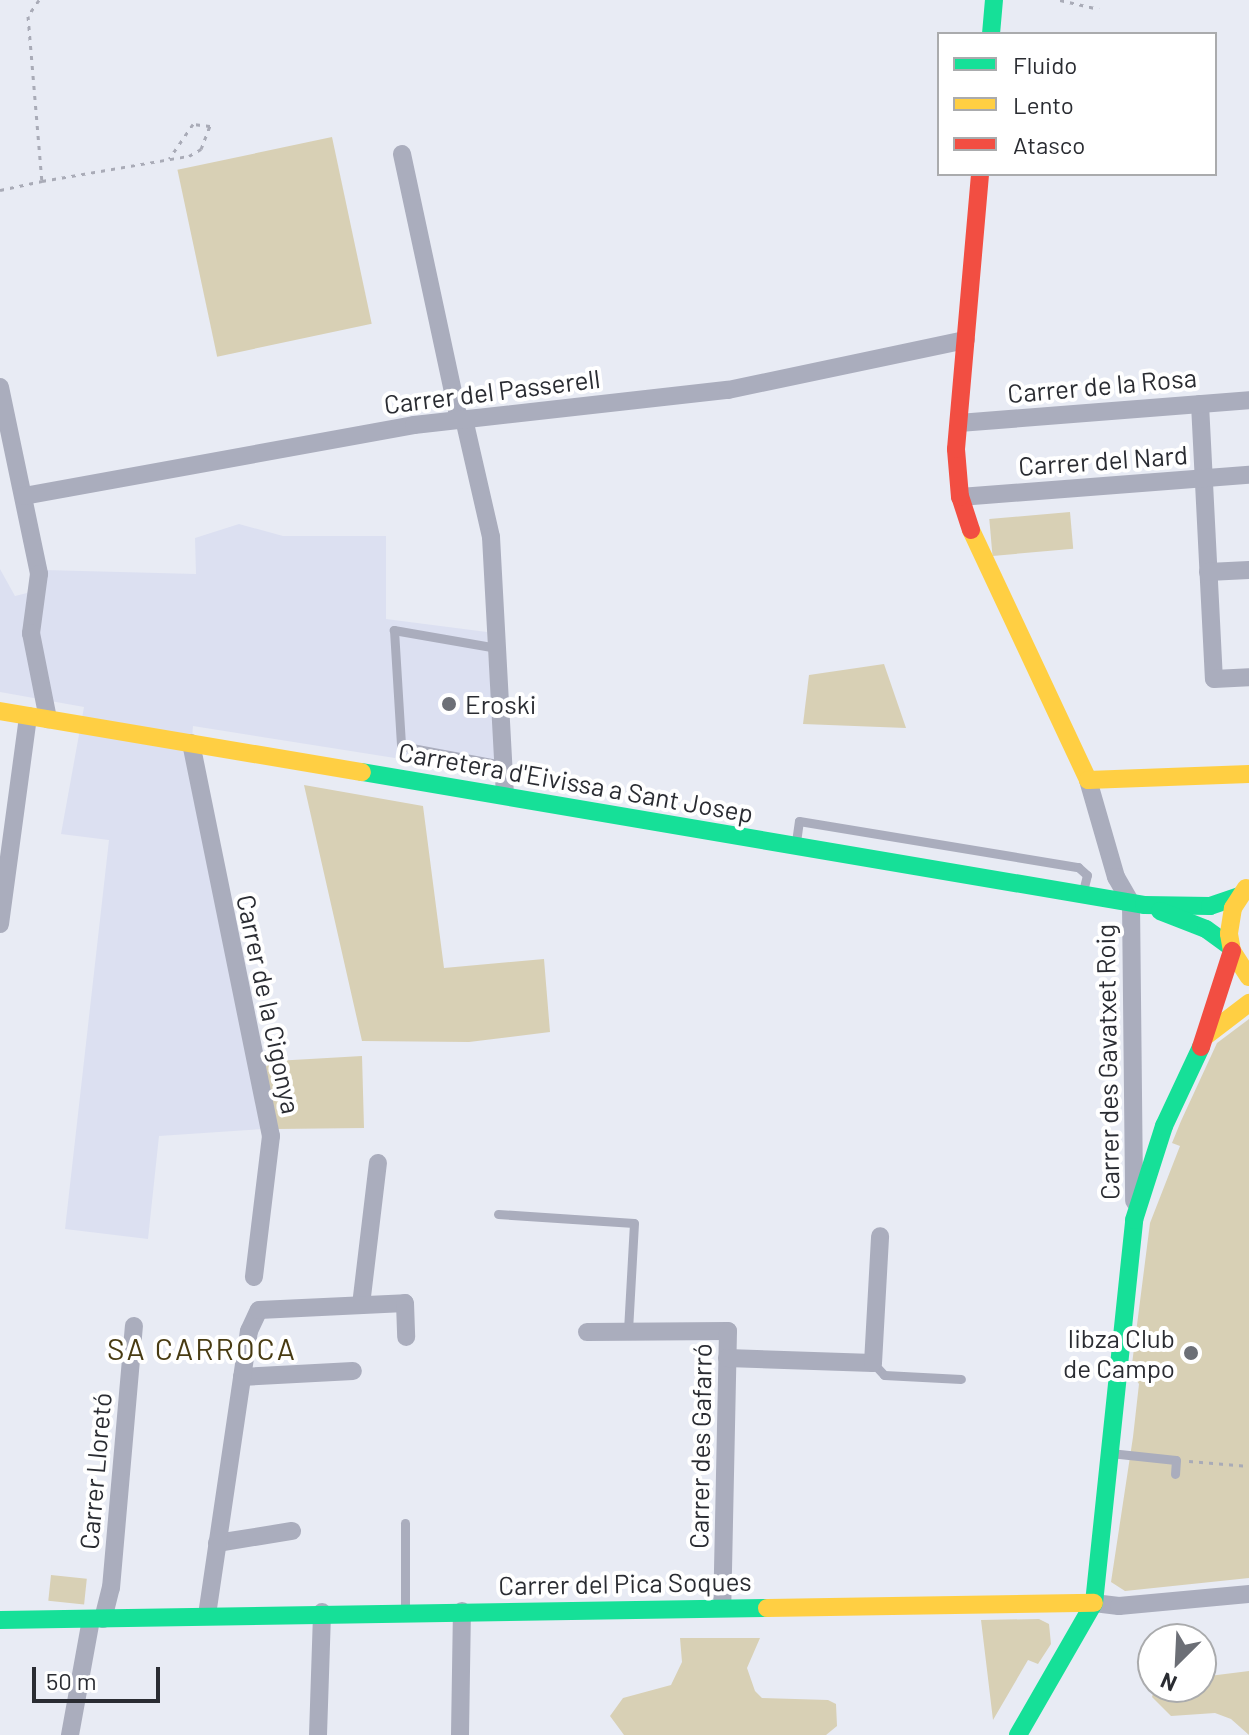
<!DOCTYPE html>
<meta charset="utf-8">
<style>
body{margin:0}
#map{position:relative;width:1249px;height:1735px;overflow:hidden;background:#e8ebf4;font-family:Barlow,sans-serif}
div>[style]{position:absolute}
.built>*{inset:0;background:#dce0f1}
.green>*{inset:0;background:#d8d0b5;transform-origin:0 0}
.path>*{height:3px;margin-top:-1.5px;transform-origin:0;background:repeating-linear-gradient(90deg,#a9abb7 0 4px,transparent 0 10px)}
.lane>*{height:9px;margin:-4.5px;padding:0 4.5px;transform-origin:4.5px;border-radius:4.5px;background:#aaadbd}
.street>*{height:18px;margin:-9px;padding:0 9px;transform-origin:9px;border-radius:9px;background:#aaadbd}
.fast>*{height:18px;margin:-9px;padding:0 9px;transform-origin:9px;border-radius:9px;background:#16e098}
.slow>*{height:18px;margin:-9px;padding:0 9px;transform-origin:9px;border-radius:9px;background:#ffcf43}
.jam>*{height:18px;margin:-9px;padding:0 9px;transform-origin:9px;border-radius:9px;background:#f24e42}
.dots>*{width:22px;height:22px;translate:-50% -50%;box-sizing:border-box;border:4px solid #fff;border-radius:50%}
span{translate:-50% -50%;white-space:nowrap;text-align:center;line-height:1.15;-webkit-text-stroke:8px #fff;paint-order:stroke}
.street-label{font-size:26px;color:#2a2c32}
.poi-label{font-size:26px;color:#2a2c32}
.left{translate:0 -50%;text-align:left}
.right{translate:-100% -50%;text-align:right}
.quarter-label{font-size:30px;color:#483b12;letter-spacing:2px}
.legend{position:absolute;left:937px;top:32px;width:280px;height:144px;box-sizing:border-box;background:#fff;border:2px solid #aaabad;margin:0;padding:10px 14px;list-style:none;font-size:24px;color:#2a2c32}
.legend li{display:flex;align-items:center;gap:16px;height:40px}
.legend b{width:40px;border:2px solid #aaabad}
.north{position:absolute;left:1137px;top:1623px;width:80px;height:80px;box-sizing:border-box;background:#fff;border:2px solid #aaabad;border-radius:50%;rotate:204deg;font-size:22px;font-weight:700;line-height:32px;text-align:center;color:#2a2c32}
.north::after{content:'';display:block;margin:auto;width:28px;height:36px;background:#6c6f76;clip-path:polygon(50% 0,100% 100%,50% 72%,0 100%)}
.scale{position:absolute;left:32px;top:1667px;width:128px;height:36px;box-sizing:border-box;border:4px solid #2a2c32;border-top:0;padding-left:10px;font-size:24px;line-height:28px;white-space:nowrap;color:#2a2c32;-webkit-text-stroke:6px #fff;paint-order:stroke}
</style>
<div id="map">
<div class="built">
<i style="clip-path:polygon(239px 524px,283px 536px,386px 536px,386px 619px,487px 632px,496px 774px,193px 726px,189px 776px,262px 1129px,159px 1136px,148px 1239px,65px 1229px,109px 840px,61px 834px,84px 707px,0 692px,0 569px,15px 596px,27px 593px,44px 570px,196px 574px,195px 538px)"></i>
</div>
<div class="green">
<i style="left:332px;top:137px;width:191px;height:158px;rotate:78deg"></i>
<i style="left:1070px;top:512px;width:37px;height:81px;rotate:85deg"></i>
<i style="clip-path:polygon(884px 664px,906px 728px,803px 724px,809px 675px)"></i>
<i style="clip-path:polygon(304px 785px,423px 806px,444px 968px,544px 959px,550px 1032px,469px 1042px,362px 1041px)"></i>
<i style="clip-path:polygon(1249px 1019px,1249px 1578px,1125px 1591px,1111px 1582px,1133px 1437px,1139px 1384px,1131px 1372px,1150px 1223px,1180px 1146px,1172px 1143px,1181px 1121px,1217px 1043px)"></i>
<i style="clip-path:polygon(362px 1056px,364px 1128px,276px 1129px,263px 1068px,275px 1061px)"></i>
<i style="left:51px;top:1575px;width:36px;height:26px;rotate:6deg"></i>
<i style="clip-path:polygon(1039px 1619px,1049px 1624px,1051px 1644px,1038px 1664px,1028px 1660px,993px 1720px,981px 1620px)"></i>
<i style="clip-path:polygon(680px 1638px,760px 1638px,747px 1668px,755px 1691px,762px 1698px,828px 1700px,836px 1704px,837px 1726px,826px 1735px,624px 1735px,610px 1716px,623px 1698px,671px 1685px,682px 1662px)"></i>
<i style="clip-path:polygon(1249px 1671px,1249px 1735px,1231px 1719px,1215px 1713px,1171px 1716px,1152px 1697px,1155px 1687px,1201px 1687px,1201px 1677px)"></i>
</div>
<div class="path">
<i style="left:39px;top:0;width:19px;rotate:125deg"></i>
<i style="left:28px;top:16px;width:166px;rotate:85.2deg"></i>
<i style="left:42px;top:181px;width:149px;rotate:-9.7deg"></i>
<i style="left:189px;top:156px;width:14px;rotate:-30deg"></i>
<i style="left:201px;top:149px;width:25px;rotate:-69deg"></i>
<i style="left:210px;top:126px;width:17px;rotate:-173deg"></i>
<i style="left:193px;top:124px;width:42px;rotate:124.4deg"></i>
<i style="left:1060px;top:0;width:40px;rotate:13deg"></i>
<i style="left:0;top:190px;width:43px;rotate:-12.1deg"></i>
<i style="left:1189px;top:1461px;width:60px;rotate:4.8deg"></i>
</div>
<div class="lane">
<i style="left:497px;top:648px;width:105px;rotate:-170.1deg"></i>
<i style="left:394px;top:630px;width:116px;rotate:86.5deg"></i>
<i style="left:401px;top:746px;width:104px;rotate:10.6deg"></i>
<i style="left:796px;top:842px;width:21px;rotate:-82deg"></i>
<i style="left:799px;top:821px;width:283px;rotate:9.4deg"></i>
<i style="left:1078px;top:867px;width:12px;rotate:42deg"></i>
<i style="left:1087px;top:875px;width:16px;rotate:104deg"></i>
<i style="left:498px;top:1214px;width:136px;rotate:3.8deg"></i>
<i style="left:634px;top:1223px;width:109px;rotate:93.2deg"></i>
<i style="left:873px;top:1363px;width:16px;rotate:47deg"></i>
<i style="left:884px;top:1375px;width:77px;rotate:3deg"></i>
<i style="left:1110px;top:1453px;width:66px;rotate:6.1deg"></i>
<i style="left:1176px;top:1460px;width:14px;rotate:94deg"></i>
<i style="left:405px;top:1523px;width:88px;rotate:90deg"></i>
</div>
<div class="street">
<i style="left:402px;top:154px;width:272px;rotate:77.9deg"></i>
<i style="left:0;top:387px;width:191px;rotate:78.2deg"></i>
<i style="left:39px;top:574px;width:60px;rotate:97.7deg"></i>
<i style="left:31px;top:633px;width:88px;rotate:78.8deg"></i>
<i style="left:1200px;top:404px;width:275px;rotate:87.1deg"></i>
<i style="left:1214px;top:679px;width:35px;rotate:-3deg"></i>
<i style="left:464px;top:419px;width:121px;rotate:77.1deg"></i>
<i style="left:491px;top:537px;width:258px;rotate:86.9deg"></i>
<i style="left:959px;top:423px;width:291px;rotate:-4.5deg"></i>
<i style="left:24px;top:496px;width:396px;rotate:-10.3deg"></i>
<i style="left:414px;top:425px;width:316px;rotate:-6.4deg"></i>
<i style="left:728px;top:390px;width:243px;rotate:-11.9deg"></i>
<i style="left:960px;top:497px;width:290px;rotate:-4.4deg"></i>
<i style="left:1208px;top:572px;width:41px;rotate:-2.8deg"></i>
<i style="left:191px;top:743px;width:401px;rotate:78.5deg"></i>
<i style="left:271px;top:1136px;width:142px;rotate:96.9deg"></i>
<i style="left:1088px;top:780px;width:101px;rotate:73.9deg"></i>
<i style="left:1116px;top:877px;width:30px;rotate:60deg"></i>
<i style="left:1131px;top:903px;width:298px;rotate:89.4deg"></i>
<i style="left:0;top:924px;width:210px;rotate:-82.3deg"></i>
<i style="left:361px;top:1305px;width:143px;rotate:-83.2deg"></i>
<i style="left:587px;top:1332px;width:141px;rotate:-0.4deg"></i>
<i style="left:728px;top:1331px;width:276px;rotate:91.2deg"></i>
<i style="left:727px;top:1358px;width:146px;rotate:2deg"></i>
<i style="left:873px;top:1363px;width:127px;rotate:-86.8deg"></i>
<i style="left:242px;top:1377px;width:111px;rotate:-3.1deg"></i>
<i style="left:217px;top:1543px;width:76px;rotate:-9.1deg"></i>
<i style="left:1094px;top:1603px;width:25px;rotate:7deg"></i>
<i style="left:1119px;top:1606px;width:131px;rotate:-5.3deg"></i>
<i style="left:207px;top:1615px;width:287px;rotate:-81.6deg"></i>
<i style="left:249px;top:1331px;width:23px;rotate:-65deg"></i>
<i style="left:259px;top:1310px;width:146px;rotate:-2.7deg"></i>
<i style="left:405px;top:1303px;width:34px;rotate:88deg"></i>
<i style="left:103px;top:1619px;width:32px;rotate:-76deg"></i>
<i style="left:111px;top:1588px;width:263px;rotate:-85deg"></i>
<i style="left:70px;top:1735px;width:117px;rotate:-79.7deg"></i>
<i style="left:318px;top:1735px;width:123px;rotate:-88.1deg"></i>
<i style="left:460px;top:1735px;width:124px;rotate:-89.1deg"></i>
</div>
<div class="fast">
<i style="left:991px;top:34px;width:34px;rotate:-85deg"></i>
<i style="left:362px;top:772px;width:793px;rotate:9.65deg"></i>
<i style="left:1144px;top:905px;width:66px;rotate:0.9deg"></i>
<i style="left:1210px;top:906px;width:31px;rotate:-19deg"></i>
<i style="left:1160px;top:911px;width:49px;rotate:21.4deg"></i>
<i style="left:1206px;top:929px;width:31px;rotate:36deg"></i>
<i style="left:0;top:1620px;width:767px;rotate:-0.9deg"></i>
<i style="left:1018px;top:1735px;width:152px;rotate:-60.1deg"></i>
<i style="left:1094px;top:1603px;width:385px;rotate:-84deg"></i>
<i style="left:1134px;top:1220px;width:99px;rotate:-72.3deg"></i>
<i style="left:1164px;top:1126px;width:87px;rotate:-64.9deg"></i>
</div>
<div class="slow">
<i style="left:971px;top:530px;width:276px;rotate:64.9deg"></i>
<i style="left:1088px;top:780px;width:161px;rotate:-2.1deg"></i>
<i style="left:0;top:711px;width:367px;rotate:9.6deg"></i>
<i style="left:1246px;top:888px;width:24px;rotate:123deg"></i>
<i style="left:1233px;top:908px;width:26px;rotate:99deg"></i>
<i style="left:1229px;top:934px;width:17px;rotate:80deg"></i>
<i style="left:1232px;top:951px;width:31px;rotate:57deg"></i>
<i style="left:1207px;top:1035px;width:53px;rotate:-37.3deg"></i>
<i style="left:767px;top:1608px;width:327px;rotate:-0.9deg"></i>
</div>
<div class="jam">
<i style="left:971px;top:530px;width:35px;rotate:-108deg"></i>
<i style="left:960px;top:497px;width:48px;rotate:-94.8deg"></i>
<i style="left:956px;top:449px;width:276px;rotate:-85deg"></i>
<i style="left:1201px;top:1047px;width:101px;rotate:-72.1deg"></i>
</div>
<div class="dots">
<i style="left:449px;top:704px;background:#6c6f76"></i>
<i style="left:1191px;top:1353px;background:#6c6f76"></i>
</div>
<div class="street-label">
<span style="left:1102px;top:385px;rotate:-5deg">Carrer de la Rosa</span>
<span style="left:492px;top:391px;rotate:-7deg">Carrer del Passerell</span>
<span style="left:1103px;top:460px;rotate:-4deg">Carrer del Nard</span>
<span style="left:576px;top:782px;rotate:10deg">Carretera d'Eivissa a Sant Josep</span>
<span style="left:269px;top:1004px;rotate:78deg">Carrer de la Cigonya</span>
<span style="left:1107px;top:1062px;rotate:-91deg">Carrer des Gavatxet Roig</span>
<span style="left:700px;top:1446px;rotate:-89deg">Carrer des Gafarró</span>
<span style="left:95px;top:1471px;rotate:-85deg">Carrer Lloretó</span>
<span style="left:625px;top:1583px;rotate:-1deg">Carrer del Pica Soques</span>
</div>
<div class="poi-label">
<span class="left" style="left:465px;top:704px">Eroski</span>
<span class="right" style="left:1175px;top:1353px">Iibza Club<br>de Campo</span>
</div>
<div class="quarter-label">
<span style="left:202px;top:1348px">SA CARROCA</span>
</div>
<ul class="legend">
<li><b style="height:10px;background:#16e098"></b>Fluido</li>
<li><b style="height:10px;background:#ffcf43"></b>Lento</li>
<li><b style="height:10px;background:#f24e42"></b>Atasco</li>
</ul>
<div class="north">N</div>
<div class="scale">50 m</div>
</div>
